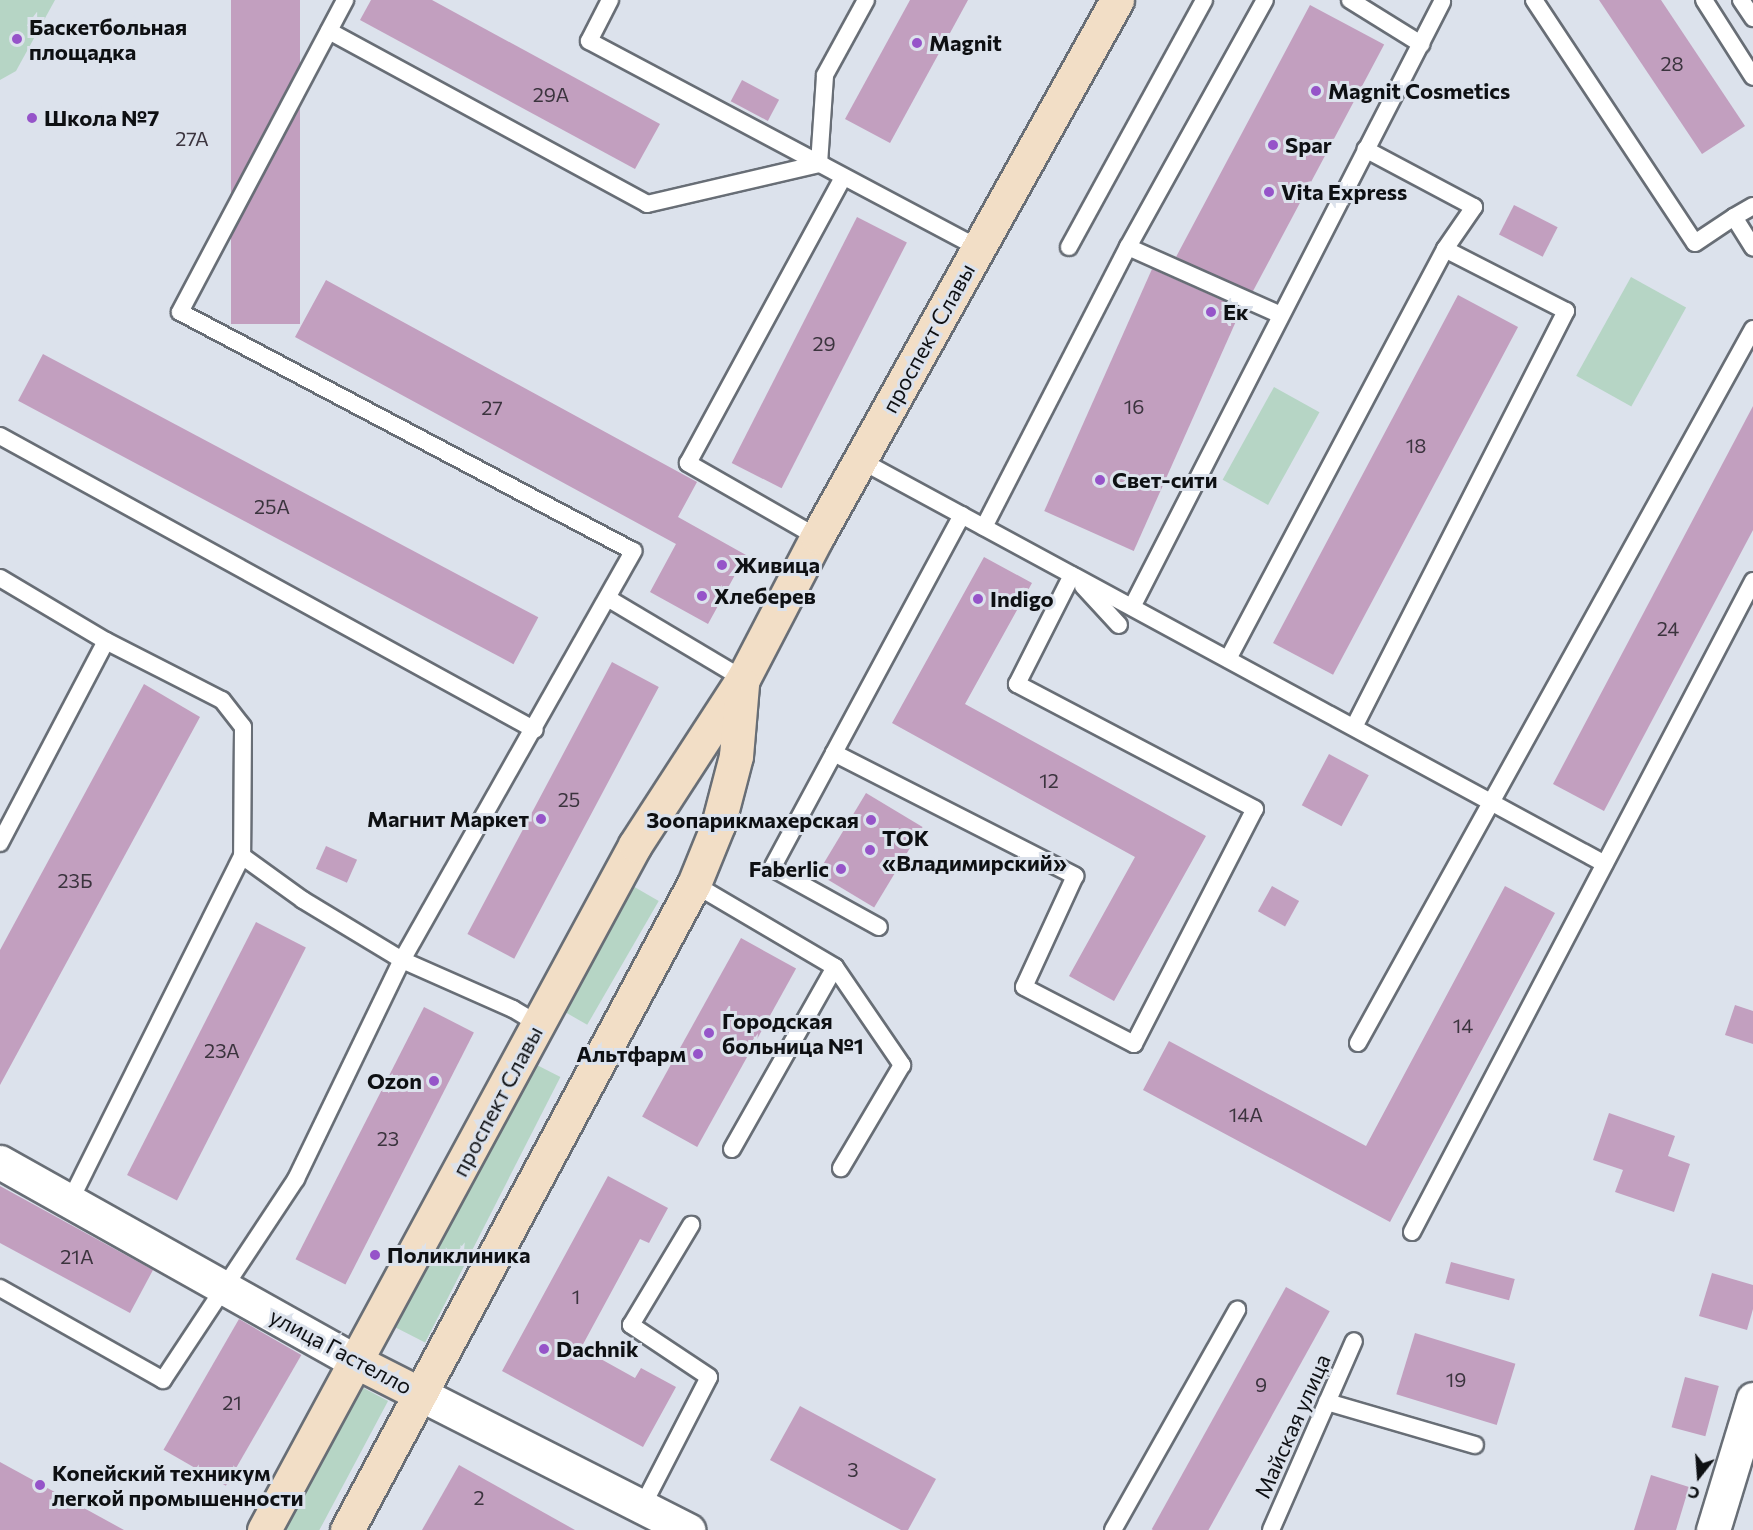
<!DOCTYPE html>
<meta charset="utf-8">
<style>
body{margin:0}
#map{position:relative;width:1753px;height:1530px;overflow:hidden;background:#dce2ec;font-family:Commissioner,sans-serif}
div>[style]{position:absolute}
.green>*{inset:0;background:#b6d5c5;transform-origin:0 0}
.building>*{inset:0;background:#c29fbf;transform-origin:0 0}
.roads{filter:drop-shadow(2px 0 #686e76) drop-shadow(-2px 0 #686e76) drop-shadow(0 2px #686e76) drop-shadow(0 -2px #686e76)}
.lane>*{height:16px;margin:-8px;padding:0 8px;transform-origin:8px;border-radius:8px;background:#fff}
.street>*{height:33px;margin:-16.5px;padding:0 16.5px;transform-origin:16.5px;border-radius:16.5px;background:#fff}
.secondary>*{height:33px;margin:-16.5px;padding:0 16.5px;transform-origin:16.5px;border-radius:16.5px;background:#f2dec6}
.dots>*{width:16px;height:16px;translate:-50% -50%;box-sizing:border-box;border:3px solid #dce2ec;border-radius:50%}
span{translate:-50% -50%;white-space:nowrap;text-align:center;line-height:1.15;-webkit-text-stroke:6px #dce2ec;paint-order:stroke}
.number-label{font-size:20px;color:#3b343e}
.number-label span{-webkit-text-stroke-width:0}
.poi-label{font-size:22px;color:#0e1013;font-weight:700}
.left{translate:0 -50%;text-align:left}
.right{translate:-100% -50%;text-align:right}
.street-label{font-size:22px;color:#0e1013}
.north{position:absolute;left:1669px;top:1446px;width:60px;height:60px;-webkit-text-stroke:4px #dce2ec;paint-order:stroke;rotate:197deg;font-size:16px;font-weight:700;line-height:24px;text-align:center;color:#0e1013}
.north::after{content:'';display:block;margin:auto;width:21px;height:27px;background:#0e1013;clip-path:polygon(50% 0,100% 100%,50% 72%,0 100%)}
</style>
<div id="map">
<div class="green">
<i style="clip-path:polygon(0 0,55px 0,16px 71px,0 80px)"></i>
<i style="left:1631px;top:277px;width:63px;height:113px;rotate:29deg"></i>
<i style="left:1274px;top:387px;width:52px;height:106px;rotate:29deg"></i>
<i style="left:631px;top:885px;width:32px;height:143px;rotate:30deg"></i>
<i style="left:531px;top:1062px;width:33px;height:298px;rotate:27deg"></i>
<i style="left:358px;top:1385px;width:34px;height:164px;rotate:28deg"></i>
</div>
<div class="building">
<i style="left:231px;top:0;width:69px;height:324px"></i>
<i style="clip-path:polygon(371px 0,432px 0,660px 124px,635px 169px,360px 20px)"></i>
<i style="clip-path:polygon(910px 0,968px 0,890px 143px,845px 119px)"></i>
<i style="clip-path:polygon(1599px 0,1661px 0,1745px 126px,1702px 154px)"></i>
<i style="left:1310px;top:5px;width:84px;height:285px;rotate:28deg"></i>
<i style="left:742px;top:80px;width:42px;height:24px;rotate:28deg"></i>
<i style="left:1514px;top:205px;width:49px;height:33px;rotate:27deg"></i>
<i style="left:857px;top:217px;width:56px;height:276px;rotate:27deg"></i>
<i style="left:1152px;top:269px;width:98px;height:265px;rotate:24deg"></i>
<i style="clip-path:polygon(326px 280px,697px 482px,678px 517px,746px 555px,708px 624px,650px 592px,676px 544px,295px 337px)"></i>
<i style="left:1458px;top:295px;width:68px;height:394px;rotate:28deg"></i>
<i style="left:43px;top:354px;width:561px;height:53px;rotate:28deg"></i>
<i style="clip-path:polygon(1753px 406px,1753px 530px,1604px 811px,1553px 784px)"></i>
<i style="clip-path:polygon(984px 557px,1032px 583px,965px 704px,1206px 836px,1114px 1001px,1069px 976px,1135px 857px,892px 723px)"></i>
<i style="left:612px;top:662px;width:53px;height:308px;rotate:28deg"></i>
<i style="clip-path:polygon(144px 684px,200px 717px,0 1085px,0 950px)"></i>
<i style="left:1329px;top:754px;width:45px;height:58px;rotate:28deg"></i>
<i style="left:866px;top:793px;width:66px;height:94px;rotate:31deg"></i>
<i style="left:326px;top:846px;width:34px;height:25px;rotate:24deg"></i>
<i style="left:1272px;top:886px;width:31px;height:29px;rotate:29deg"></i>
<i style="clip-path:polygon(1505px 886px,1555px 913px,1390px 1222px,1143px 1090px,1169px 1041px,1366px 1146px)"></i>
<i style="left:256px;top:922px;width:56px;height:284px;rotate:27deg"></i>
<i style="left:741px;top:938px;width:63px;height:204px;rotate:29deg"></i>
<i style="clip-path:polygon(1735px 1005px,1753px 1011px,1753px 1044px,1725px 1035px)"></i>
<i style="left:424px;top:1007px;width:56px;height:283px;rotate:27deg"></i>
<i style="clip-path:polygon(1609px 1113px,1675px 1136px,1668px 1156px,1690px 1164px,1674px 1212px,1615px 1192px,1623px 1170px,1593px 1160px)"></i>
<i style="clip-path:polygon(608px 1176px,668px 1208px,649px 1243px,640px 1239px,581px 1348px,635px 1378px,641px 1368px,676px 1387px,643px 1447px,502px 1371px)"></i>
<i style="clip-path:polygon(0 1186px,153px 1270px,130px 1313px,0 1243px)"></i>
<i style="left:1451px;top:1262px;width:66px;height:22px;rotate:15deg"></i>
<i style="clip-path:polygon(1712px 1273px,1753px 1285px,1753px 1309px,1747px 1330px,1699px 1316px)"></i>
<i style="left:1286px;top:1287px;width:50px;height:277px;rotate:29deg"></i>
<i style="left:239px;top:1319px;width:72px;height:151px;rotate:30deg"></i>
<i style="left:1415px;top:1333px;width:105px;height:64px;rotate:17deg"></i>
<i style="left:1685px;top:1377px;width:35px;height:52px;rotate:15deg"></i>
<i style="clip-path:polygon(800px 1406px,936px 1479px,908px 1530px,901px 1530px,770px 1460px)"></i>
<i style="clip-path:polygon(0 1462px,124px 1530px,0 1530px)"></i>
<i style="clip-path:polygon(459px 1465px,575px 1530px,422px 1530px)"></i>
<i style="clip-path:polygon(1651px 1475px,1689px 1487px,1676px 1530px,1634px 1530px)"></i>
</div>
<div class="roads">
<div class="lane">
<i style="left:610px;top:0;width:46px;rotate:117.1deg"></i>
<i style="left:589px;top:41px;width:441px;rotate:28deg"></i>
<i style="left:1350px;top:0;width:84px;rotate:31.8deg"></i>
<i style="left:1534px;top:0;width:291px;rotate:56.5deg"></i>
<i style="left:1695px;top:243px;width:47px;rotate:-33.7deg"></i>
<i style="left:1704px;top:0;width:91px;rotate:57.5deg"></i>
<i style="left:1741px;top:0;width:22px;rotate:56deg"></i>
<i style="left:329px;top:31px;width:362px;rotate:28.5deg"></i>
<i style="left:647px;top:204px;width:177px;rotate:-13.1deg"></i>
<i style="left:819px;top:164px;width:89px;rotate:-86.1deg"></i>
<i style="left:825px;top:75px;width:85px;rotate:-61.3deg"></i>
<i style="left:1753px;top:206px;width:22px;rotate:150deg"></i>
<i style="left:1734px;top:217px;width:36px;rotate:58deg"></i>
<i style="left:1069px;top:247px;width:281px;rotate:-61.3deg"></i>
<i style="left:1128px;top:247px;width:167px;rotate:24deg"></i>
<i style="left:0;top:436px;width:610px;rotate:28.79deg"></i>
<i style="left:860px;top:460px;width:847px;rotate:28.47deg"></i>
<i style="left:962px;top:515px;width:270px;rotate:118.3deg"></i>
<i style="left:834px;top:753px;width:271px;rotate:27deg"></i>
<i style="left:1075px;top:876px;width:122px;rotate:114.7deg"></i>
<i style="left:1024px;top:987px;width:124px;rotate:27.4deg"></i>
<i style="left:1134px;top:1044px;width:264px;rotate:-62.8deg"></i>
<i style="left:1255px;top:809px;width:269px;rotate:-152.3deg"></i>
<i style="left:1017px;top:684px;width:122px;rotate:-63.2deg"></i>
<i style="left:984px;top:527px;width:315px;rotate:-62.8deg"></i>
<i style="left:1128px;top:247px;width:282px;rotate:-61deg"></i>
<i style="left:817px;top:537px;width:149px;rotate:-150.2deg"></i>
<i style="left:688px;top:463px;width:325px;rotate:-61.5deg"></i>
<i style="left:0;top:578px;width:123px;rotate:30.7deg"></i>
<i style="left:106px;top:641px;width:130px;rotate:27deg"></i>
<i style="left:222px;top:700px;width:34px;rotate:52deg"></i>
<i style="left:243px;top:727px;width:129px;rotate:90.4deg"></i>
<i style="left:242px;top:856px;width:75px;rotate:35.8deg"></i>
<i style="left:303px;top:900px;width:116px;rotate:31.2deg"></i>
<i style="left:402px;top:960px;width:121px;rotate:23.8deg"></i>
<i style="left:513px;top:1009px;width:29px;rotate:31deg"></i>
<i style="left:1083px;top:586px;width:53px;rotate:47.3deg"></i>
<i style="left:609px;top:599px;width:156px;rotate:30.8deg"></i>
<i style="left:1132px;top:607px;width:680px;rotate:-62.87deg"></i>
<i style="left:1228px;top:659px;width:464px;rotate:-62.1deg"></i>
<i style="left:1445px;top:249px;width:51px;rotate:-55.4deg"></i>
<i style="left:1474px;top:207px;width:123px;rotate:-152deg"></i>
<i style="left:1354px;top:727px;width:467px;rotate:-63deg"></i>
<i style="left:1566px;top:311px;width:136px;rotate:-152.9deg"></i>
<i style="left:834px;top:753px;width:131px;rotate:118.3deg"></i>
<i style="left:772px;top:868px;width:122px;rotate:28.9deg"></i>
<i style="left:0;top:843px;width:228px;rotate:-62.3deg"></i>
<i style="left:694px;top:884px;width:164px;rotate:30.5deg"></i>
<i style="left:835px;top:967px;width:119px;rotate:55.6deg"></i>
<i style="left:902px;top:1065px;width:120px;rotate:120.6deg"></i>
<i style="left:1358px;top:1043px;width:816px;rotate:-61.05deg"></i>
<i style="left:732px;top:1149px;width:209px;rotate:-60.5deg"></i>
<i style="left:70px;top:1201px;width:385px;rotate:-63.5deg"></i>
<i style="left:1412px;top:1232px;width:735px;rotate:-62.35deg"></i>
<i style="left:0;top:1288px;width:187px;rotate:29.4deg"></i>
<i style="left:163px;top:1380px;width:241px;rotate:-56.5deg"></i>
<i style="left:296px;top:1179px;width:243px;rotate:-64.2deg"></i>
<i style="left:402px;top:960px;width:470px;rotate:-60.5deg"></i>
<i style="left:633px;top:551px;width:512px;rotate:-152.18deg"></i>
<i style="left:180px;top:312px;width:353px;rotate:-62.1deg"></i>
<i style="left:1327px;top:1402px;width:154px;rotate:16.2deg"></i>
<i style="left:642px;top:1507px;width:146px;rotate:-62.7deg"></i>
<i style="left:709px;top:1377px;width:94px;rotate:-146.3deg"></i>
<i style="left:631px;top:1325px;width:117px;rotate:-59deg"></i>
<i style="left:1113px;top:1530px;width:253px;rotate:-60.6deg"></i>
<i style="left:1271px;top:1530px;width:206px;rotate:-66.3deg"></i>
</div>
<div class="street">
<i style="left:0;top:1162px;width:407px;rotate:29.3deg"></i>
<i style="left:420px;top:1394px;width:301px;rotate:26.9deg"></i>
<i style="left:1713px;top:1530px;width:137px;rotate:-73deg"></i>
</div>
<div class="secondary">
<i style="left:355px;top:1361px;width:73px;rotate:26.9deg"></i>
<i style="left:264px;top:1530px;width:779px;rotate:-61.56deg"></i>
<i style="left:635px;top:845px;width:198px;rotate:-57deg"></i>
<i style="left:743px;top:679px;width:160px;rotate:-62.5deg"></i>
<i style="left:817px;top:537px;width:615px;rotate:-60.81deg"></i>
<i style="left:347px;top:1530px;width:733px;rotate:-61.76deg"></i>
<i style="left:694px;top:884px;width:64px;rotate:-67.9deg"></i>
<i style="left:718px;top:825px;width:71px;rotate:-75.4deg"></i>
<i style="left:736px;top:756px;width:72px;rotate:-85.2deg"></i>
</div>
</div>
<div class="dots">
<i style="left:17px;top:39px;background:#9654c9"></i>
<i style="left:917px;top:43px;background:#9654c9"></i>
<i style="left:1316px;top:91px;background:#9654c9"></i>
<i style="left:32px;top:118px;background:#9654c9"></i>
<i style="left:1273px;top:145px;background:#9654c9"></i>
<i style="left:1269px;top:192px;background:#9654c9"></i>
<i style="left:1211px;top:312px;background:#9654c9"></i>
<i style="left:1100px;top:480px;background:#9654c9"></i>
<i style="left:722px;top:565px;background:#9654c9"></i>
<i style="left:702px;top:596px;background:#9654c9"></i>
<i style="left:978px;top:599px;background:#9654c9"></i>
<i style="left:541px;top:819px;background:#9654c9"></i>
<i style="left:871px;top:820px;background:#9654c9"></i>
<i style="left:870px;top:850px;background:#9654c9"></i>
<i style="left:841px;top:869px;background:#9654c9"></i>
<i style="left:709px;top:1033px;background:#9654c9"></i>
<i style="left:698px;top:1054px;background:#9654c9"></i>
<i style="left:434px;top:1081px;background:#9654c9"></i>
<i style="left:375px;top:1255px;background:#9654c9"></i>
<i style="left:544px;top:1349px;background:#9654c9"></i>
<i style="left:40px;top:1485px;background:#9654c9"></i>
</div>
<div class="number-label">
<span style="left:1672px;top:63px">28</span>
<span style="left:551px;top:94px">29А</span>
<span style="left:192px;top:138px">27А</span>
<span style="left:824px;top:343px">29</span>
<span style="left:1134px;top:406px">16</span>
<span style="left:492px;top:407px">27</span>
<span style="left:1416px;top:445px">18</span>
<span style="left:272px;top:506px">25А</span>
<span style="left:1668px;top:628px">24</span>
<span style="left:1049px;top:780px">12</span>
<span style="left:569px;top:799px">25</span>
<span style="left:75px;top:880px">23Б</span>
<span style="left:1463px;top:1025px">14</span>
<span style="left:222px;top:1050px">23А</span>
<span style="left:1246px;top:1114px">14А</span>
<span style="left:388px;top:1138px">23</span>
<span style="left:77px;top:1256px">21А</span>
<span style="left:576px;top:1296px">1</span>
<span style="left:1456px;top:1379px">19</span>
<span style="left:1261px;top:1384px">9</span>
<span style="left:232px;top:1402px">21</span>
<span style="left:853px;top:1469px">3</span>
<span style="left:479px;top:1497px">2</span>
</div>
<div class="poi-label">
<span class="left" style="left:29px;top:39px">Баскетбольная<br>площадка</span>
<span class="left" style="left:929px;top:43px">Magnit</span>
<span class="left" style="left:1328px;top:91px">Magnit Cosmetics</span>
<span class="left" style="left:44px;top:118px">Школа №7</span>
<span class="left" style="left:1285px;top:145px">Spar</span>
<span class="left" style="left:1281px;top:192px">Vita Express</span>
<span class="left" style="left:1223px;top:312px">Ек</span>
<span class="left" style="left:1112px;top:480px">Свет-сити</span>
<span class="left" style="left:734px;top:565px">Живица</span>
<span class="left" style="left:714px;top:596px">Хлеберев</span>
<span class="left" style="left:990px;top:599px">Indigo</span>
<span class="right" style="left:529px;top:819px">Магнит Маркет</span>
<span class="right" style="left:859px;top:820px">Зоопарикмахерская</span>
<span class="left" style="left:882px;top:850px">ТОК<br>«Владимирский»</span>
<span class="right" style="left:829px;top:869px">Faberlic</span>
<span class="left" style="left:722px;top:1033px">Городская<br>больница №1</span>
<span class="right" style="left:686px;top:1054px">Альтфарм</span>
<span class="right" style="left:422px;top:1081px">Ozon</span>
<span class="left" style="left:387px;top:1255px">Поликлиника</span>
<span class="left" style="left:556px;top:1349px">Dachnik</span>
<span class="left" style="left:52px;top:1485px">Копейский техникум<br>легкой промышенности</span>
</div>
<div class="street-label">
<span style="left:928px;top:338px;rotate:-61deg">проспект Славы</span>
<span style="left:497px;top:1101px;rotate:-62deg">проспект Славы</span>
<span style="left:341px;top:1351px;rotate:28deg">улица Гастелло</span>
<span style="left:1292px;top:1426px;rotate:-66deg">Майская улица</span>
</div>
<div class="north">С</div>
</div>
